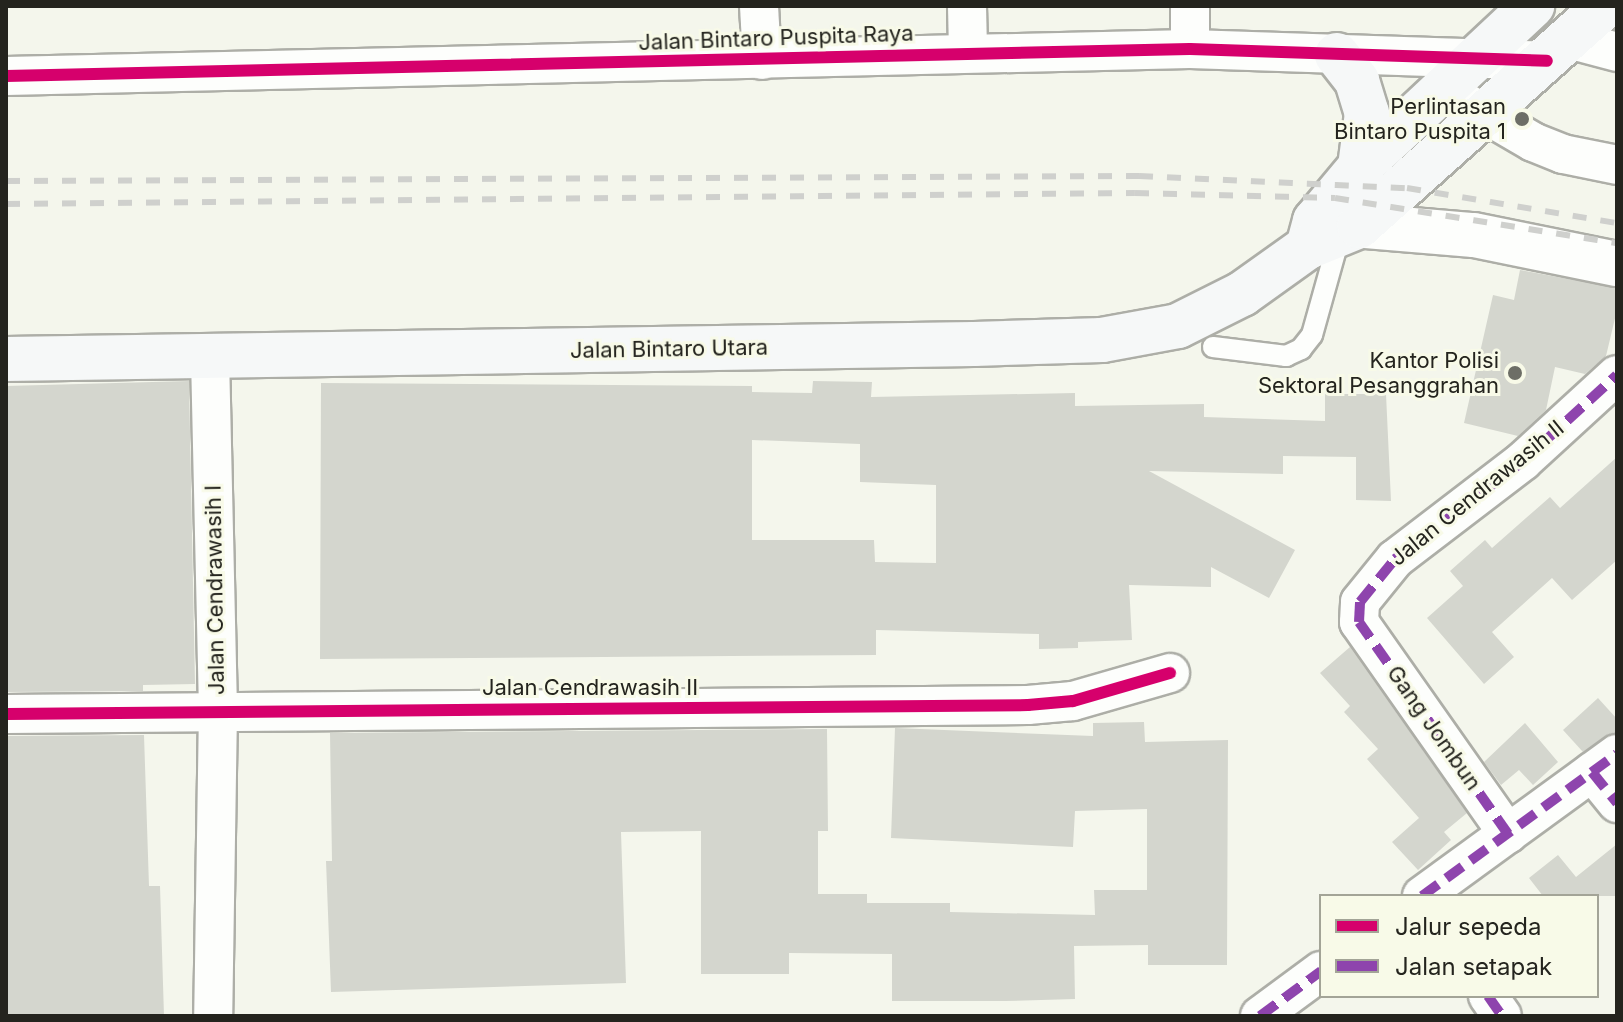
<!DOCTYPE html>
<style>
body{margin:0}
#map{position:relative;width:1623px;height:1022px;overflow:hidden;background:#f4f6ec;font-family:Inter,sans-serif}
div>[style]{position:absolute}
.building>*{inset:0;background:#d4d6ce}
.roads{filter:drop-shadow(2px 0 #adaea7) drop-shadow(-2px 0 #adaea7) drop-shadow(0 2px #adaea7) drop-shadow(0 -2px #adaea7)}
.service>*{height:20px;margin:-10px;padding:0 10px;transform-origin:10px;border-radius:10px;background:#fdfefc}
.minor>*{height:38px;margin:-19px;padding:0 19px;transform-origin:19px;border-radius:19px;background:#fdfefc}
.tertiary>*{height:44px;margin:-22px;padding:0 22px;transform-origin:22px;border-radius:22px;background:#fdfefc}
.secondary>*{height:44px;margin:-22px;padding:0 22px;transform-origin:22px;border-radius:22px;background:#f6f8f8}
.rail>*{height:6px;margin-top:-3px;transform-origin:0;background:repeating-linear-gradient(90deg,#cfd0cd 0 14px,transparent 0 28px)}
.quiet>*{height:10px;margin-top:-5px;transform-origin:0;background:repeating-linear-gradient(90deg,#8e44ad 0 20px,transparent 0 30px)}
.cycleway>*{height:12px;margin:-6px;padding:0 6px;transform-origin:6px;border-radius:6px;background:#d6006c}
.dots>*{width:22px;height:22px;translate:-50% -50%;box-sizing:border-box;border:4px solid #f8fae8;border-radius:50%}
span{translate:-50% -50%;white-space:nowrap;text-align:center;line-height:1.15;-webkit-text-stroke:6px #f8fae8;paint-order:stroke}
.street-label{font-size:22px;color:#24241e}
.poi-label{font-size:22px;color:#24241e}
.right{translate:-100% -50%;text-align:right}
.frame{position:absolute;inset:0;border:8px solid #24241e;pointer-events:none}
.legend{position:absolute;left:1319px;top:894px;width:280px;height:104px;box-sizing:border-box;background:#f8fae8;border:2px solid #a3a497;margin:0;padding:10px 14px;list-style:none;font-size:24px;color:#24241e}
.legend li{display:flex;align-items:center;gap:16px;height:40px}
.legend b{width:40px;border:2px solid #a3a497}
</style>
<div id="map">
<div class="building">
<i style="clip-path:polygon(1520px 270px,1617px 288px,1617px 310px,1606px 356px,1585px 374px,1555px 367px,1546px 410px,1518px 436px,1464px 423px,1493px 295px,1514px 300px)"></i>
<i style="clip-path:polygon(189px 381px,195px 684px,143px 685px,143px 691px,6px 692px,6px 386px)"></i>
<i style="clip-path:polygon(evenodd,813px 381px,872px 382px,871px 397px,1075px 393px,1075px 406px,1204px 404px,1204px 417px,1325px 421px,1325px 394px,1386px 394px,1391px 501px,1356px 500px,1356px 457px,1283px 456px,1283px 474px,1149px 471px,1295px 550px,1269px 598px,1211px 567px,1211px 587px,1129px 585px,1132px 640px,1078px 642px,1078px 648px,1039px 649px,1039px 634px,876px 630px,876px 655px,320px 659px,321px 383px,752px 386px,752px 392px,812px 393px,813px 381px,752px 440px,860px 444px,860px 482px,936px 485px,936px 563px,875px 562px,874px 540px,752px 540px,752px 440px)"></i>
<i style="clip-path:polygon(1617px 457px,1617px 560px,1572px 600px,1552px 578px,1492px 632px,1514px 657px,1484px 684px,1427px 618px,1463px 586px,1450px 571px,1485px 540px,1492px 548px,1550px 497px,1560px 508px)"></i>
<i style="clip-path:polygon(1350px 647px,1467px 813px,1444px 832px,1451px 840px,1418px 870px,1392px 842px,1419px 818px,1367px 759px,1378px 749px,1344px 712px,1350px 706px,1320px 673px)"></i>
<i style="clip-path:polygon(1598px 698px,1617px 719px,1617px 732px,1583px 752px,1563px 730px)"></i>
<i style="clip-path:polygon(1144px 722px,1145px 742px,1228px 740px,1227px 965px,1148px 965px,1148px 945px,1074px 946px,1075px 999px,1005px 1001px,892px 1001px,892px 954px,789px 953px,789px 974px,701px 974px,701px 831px,621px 832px,626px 983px,331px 992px,326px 861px,332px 861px,330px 733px,827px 729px,828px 831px,818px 831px,818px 894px,867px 894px,867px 903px,950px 903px,950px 912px,1095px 915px,1094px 890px,1147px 890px,1147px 809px,1075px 811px,1073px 847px,891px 838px,895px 728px,1093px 736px,1093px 723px)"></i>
<i style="clip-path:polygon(1525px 723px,1558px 762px,1533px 785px,1519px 770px,1501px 785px,1484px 762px)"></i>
<i style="clip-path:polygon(144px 735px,149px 886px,160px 886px,164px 1016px,6px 1016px,6px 736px)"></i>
<i style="clip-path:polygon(1617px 844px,1617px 896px,1543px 896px,1529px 878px,1558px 855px,1576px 877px)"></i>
</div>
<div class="roads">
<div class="service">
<i style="left:1213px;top:347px;width:74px;rotate:7deg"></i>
<i style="left:1286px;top:356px;width:17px;rotate:-25deg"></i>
<i style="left:1301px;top:349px;width:18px;rotate:-52deg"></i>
<i style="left:1312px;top:335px;width:104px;rotate:-74.4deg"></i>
</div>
<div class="minor">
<i style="left:759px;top:6px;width:54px;rotate:86.8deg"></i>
<i style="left:967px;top:6px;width:45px;rotate:88.7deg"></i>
<i style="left:1190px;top:6px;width:43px;rotate:90deg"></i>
<i style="left:1572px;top:40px;width:47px;rotate:14.9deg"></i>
<i style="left:6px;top:76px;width:1184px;rotate:-1.31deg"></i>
<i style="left:1190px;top:49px;width:357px;rotate:1.9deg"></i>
<i style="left:1444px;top:90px;width:103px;rotate:30.3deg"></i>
<i style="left:1533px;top:142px;width:32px;rotate:22deg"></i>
<i style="left:1563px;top:154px;width:55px;rotate:11.5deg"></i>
<i style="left:210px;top:357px;width:353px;rotate:88.7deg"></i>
<i style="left:218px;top:710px;width:306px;rotate:90.9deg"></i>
<i style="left:6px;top:714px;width:1022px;rotate:-0.5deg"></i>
<i style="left:1028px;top:705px;width:45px;rotate:-5.1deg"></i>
<i style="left:1073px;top:701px;width:101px;rotate:-16.1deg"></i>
<i style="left:1592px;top:772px;width:40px;rotate:51deg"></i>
<i style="left:1508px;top:834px;width:259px;rotate:-125.1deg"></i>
<i style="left:1359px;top:622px;width:20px;rotate:-87deg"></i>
<i style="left:1360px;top:602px;width:55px;rotate:-50.9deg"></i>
<i style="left:1395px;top:559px;width:161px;rotate:-37.4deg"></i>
<i style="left:1523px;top:461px;width:127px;rotate:-42.5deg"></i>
<i style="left:1422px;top:896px;width:241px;rotate:-36.1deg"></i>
<i style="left:1488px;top:996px;width:24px;rotate:55deg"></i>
<i style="left:1260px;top:1016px;width:76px;rotate:-36.4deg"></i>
</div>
<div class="tertiary">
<i style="left:1330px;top:223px;width:144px;rotate:4.8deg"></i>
<i style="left:1474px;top:235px;width:146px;rotate:11.5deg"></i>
</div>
<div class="secondary">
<i style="left:1337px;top:55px;width:33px;rotate:52deg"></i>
<i style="left:1357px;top:81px;width:34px;rotate:73deg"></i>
<i style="left:1367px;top:113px;width:54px;rotate:97.4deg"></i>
<i style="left:1308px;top:247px;width:27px;rotate:-75deg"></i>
<i style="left:1315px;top:221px;width:70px;rotate:-50.2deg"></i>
<i style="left:1360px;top:167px;width:236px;rotate:-43.1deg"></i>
<i style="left:6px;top:359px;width:968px;rotate:-0.89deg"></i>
<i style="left:974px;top:344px;width:128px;rotate:-1.8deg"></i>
<i style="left:1102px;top:340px;width:77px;rotate:-10.4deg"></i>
<i style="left:1178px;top:326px;width:72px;rotate:-26.6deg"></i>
<i style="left:1242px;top:294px;width:81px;rotate:-35.5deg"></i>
<i style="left:1308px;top:247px;width:55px;rotate:-22.4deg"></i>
<i style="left:1359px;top:226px;width:330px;rotate:-41.8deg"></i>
</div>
</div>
<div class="rail">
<i style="left:6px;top:181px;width:1133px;rotate:-0.25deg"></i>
<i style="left:1139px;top:176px;width:268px;rotate:2.6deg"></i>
<i style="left:1407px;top:188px;width:213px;rotate:9.5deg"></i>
<i style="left:6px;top:204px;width:1129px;rotate:-0.56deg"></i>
<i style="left:1135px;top:193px;width:200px;rotate:1.4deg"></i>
<i style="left:1335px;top:198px;width:286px;rotate:9.1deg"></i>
</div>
<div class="quiet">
<i style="left:1592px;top:772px;width:40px;rotate:51deg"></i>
<i style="left:1508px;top:834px;width:259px;rotate:-125.1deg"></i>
<i style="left:1359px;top:622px;width:20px;rotate:-87deg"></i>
<i style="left:1360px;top:602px;width:55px;rotate:-50.9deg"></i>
<i style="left:1395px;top:559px;width:161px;rotate:-37.4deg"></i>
<i style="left:1523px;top:461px;width:127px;rotate:-42.5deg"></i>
<i style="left:1422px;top:896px;width:241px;rotate:-36.1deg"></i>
<i style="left:1488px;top:996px;width:24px;rotate:55deg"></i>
<i style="left:1260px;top:1016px;width:76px;rotate:-36.4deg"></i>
</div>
<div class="cycleway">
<i style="left:6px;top:76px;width:1184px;rotate:-1.31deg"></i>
<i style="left:1190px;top:49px;width:357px;rotate:1.9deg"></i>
<i style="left:6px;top:714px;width:1022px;rotate:-0.5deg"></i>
<i style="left:1028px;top:705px;width:45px;rotate:-5.1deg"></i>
<i style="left:1073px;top:701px;width:101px;rotate:-16.1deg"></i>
</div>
<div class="dots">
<i style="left:1522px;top:119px;background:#6d6e66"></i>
<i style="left:1515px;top:373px;background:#6d6e66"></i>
</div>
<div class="street-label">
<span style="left:776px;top:38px;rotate:-2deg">Jalan Bintaro Puspita Raya</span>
<span style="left:669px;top:349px;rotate:-1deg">Jalan Bintaro Utara</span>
<span style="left:1477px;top:493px;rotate:-39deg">Jalan Cendrawasih II</span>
<span style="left:215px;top:590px;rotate:-91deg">Jalan Cendrawasih I</span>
<span style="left:590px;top:688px">Jalan Cendrawasih II</span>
<span style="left:1434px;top:728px;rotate:55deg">Gang Jombun</span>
</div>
<div class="poi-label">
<span class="right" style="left:1506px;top:119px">Perlintasan<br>Bintaro Puspita 1</span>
<span class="right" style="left:1499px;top:373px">Kantor Polisi<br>Sektoral Pesanggrahan</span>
</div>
<div class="frame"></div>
<ul class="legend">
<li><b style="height:10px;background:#d6006c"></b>Jalur sepeda</li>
<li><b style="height:10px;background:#8e44ad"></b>Jalan setapak</li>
</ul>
</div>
